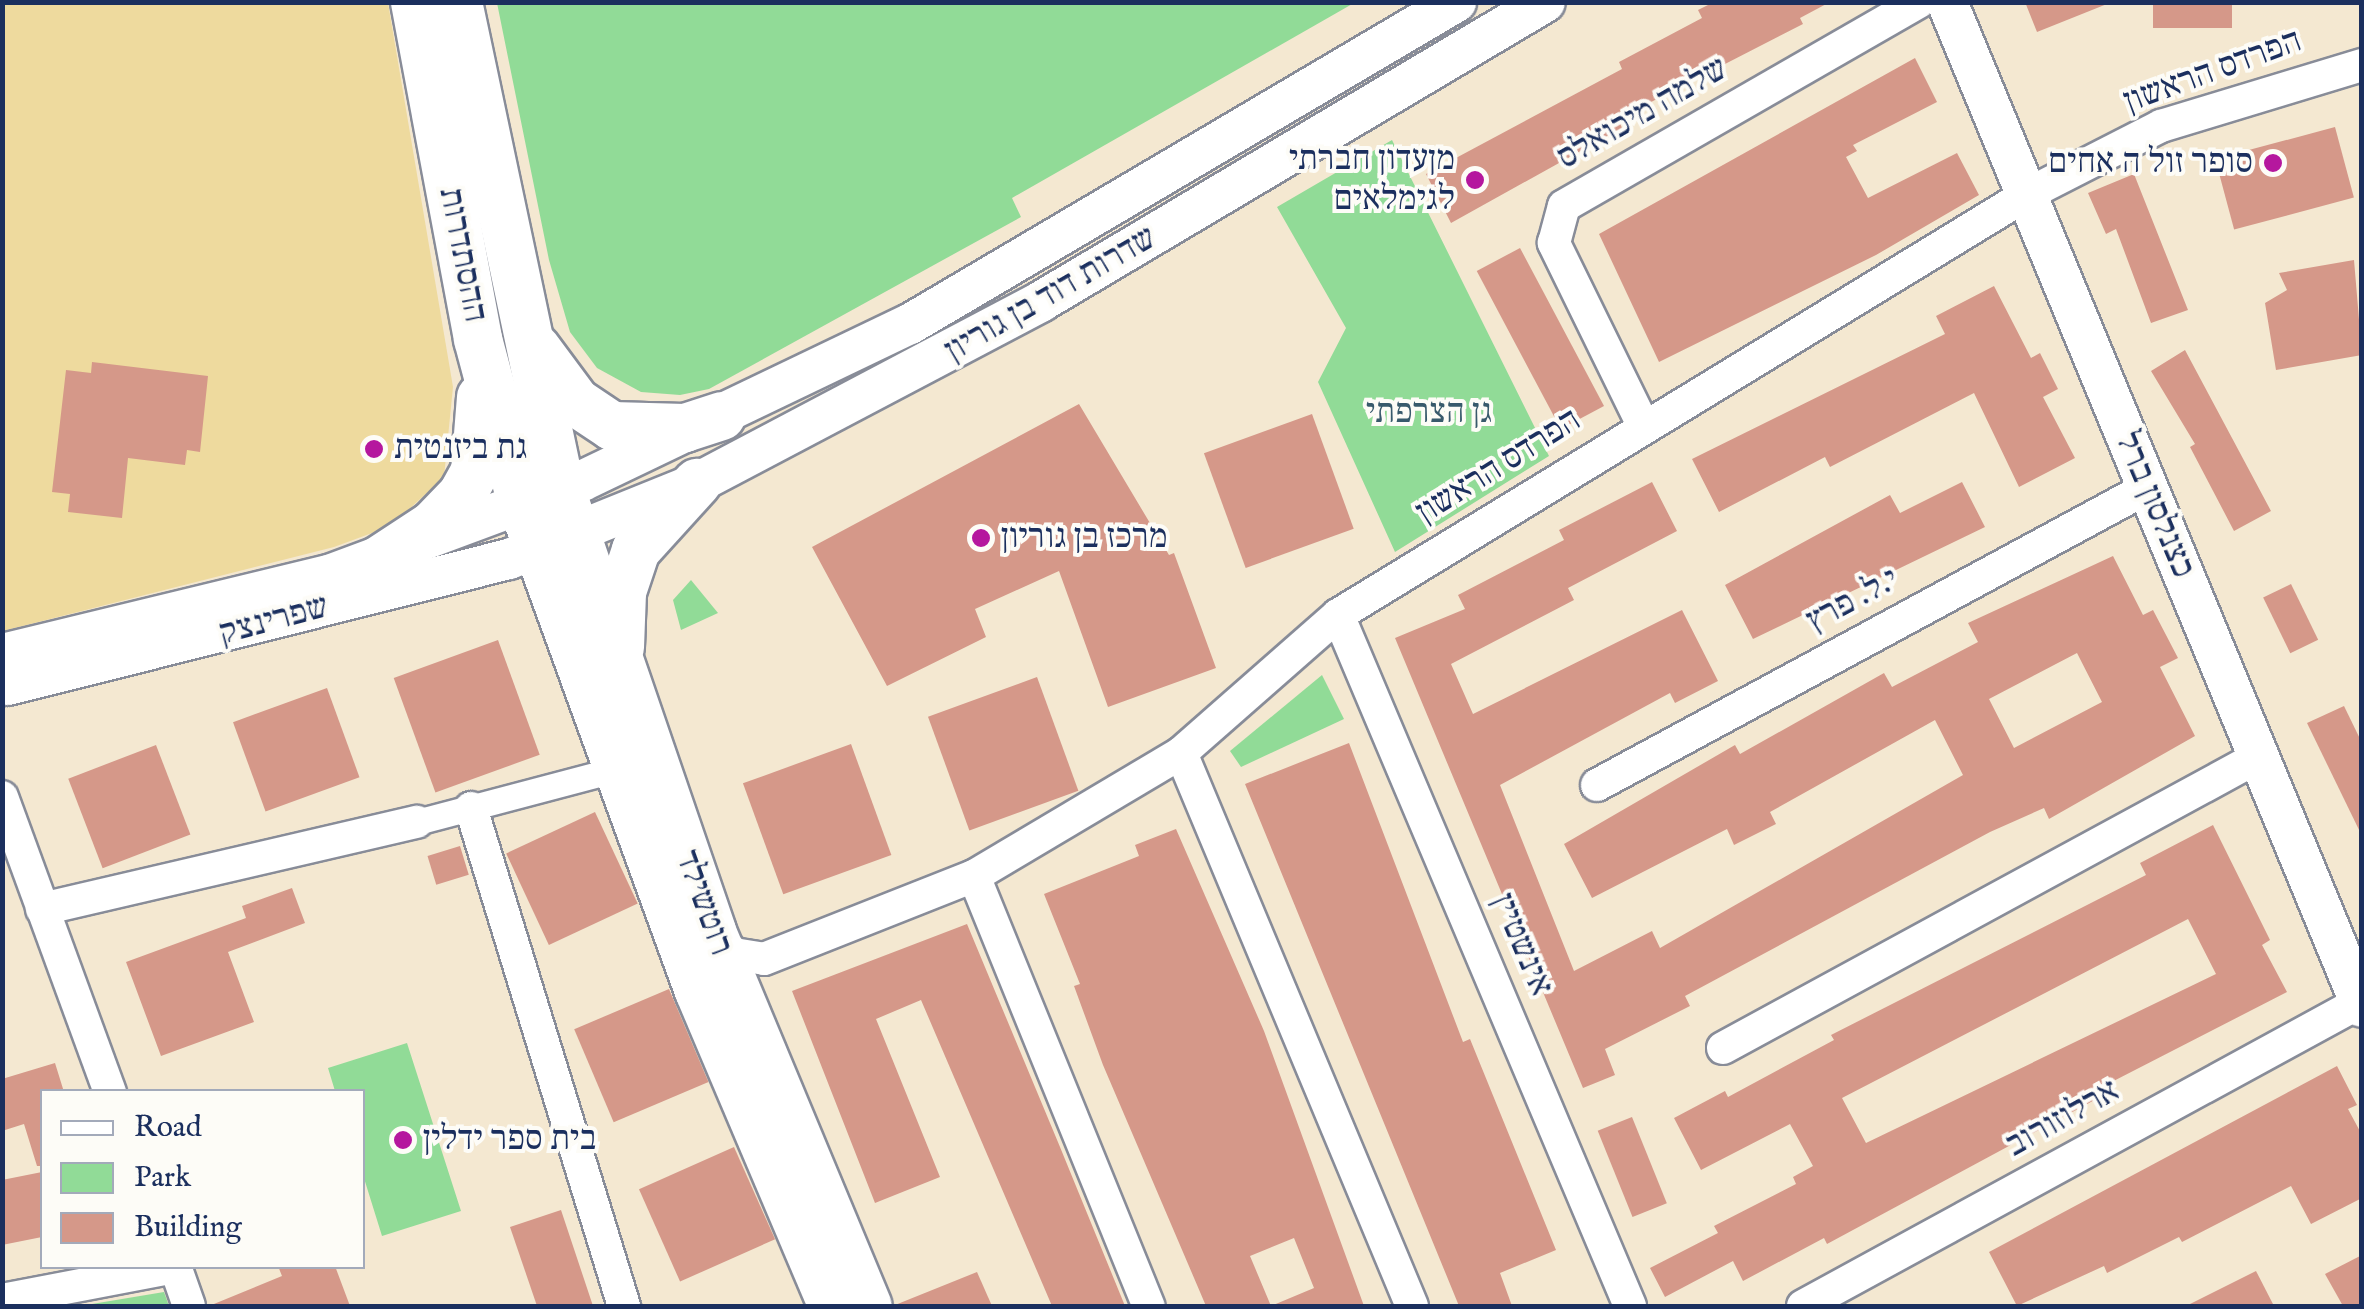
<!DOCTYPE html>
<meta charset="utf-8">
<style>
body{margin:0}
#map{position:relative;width:2364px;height:1309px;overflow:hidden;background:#f4e8d1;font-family:"IM FELL English","Frank Ruhl Libre",serif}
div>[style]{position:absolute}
.green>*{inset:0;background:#91db97}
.sand>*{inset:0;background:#eeda9e}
.building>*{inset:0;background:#d59889;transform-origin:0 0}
.roads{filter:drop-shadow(2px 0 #888c98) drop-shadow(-2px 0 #888c98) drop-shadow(0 2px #888c98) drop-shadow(0 -2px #888c98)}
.pedestrian>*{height:25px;margin:-12.5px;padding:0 12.5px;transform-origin:12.5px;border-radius:12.5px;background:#fff}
.minor>*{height:32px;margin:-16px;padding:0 16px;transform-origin:16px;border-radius:16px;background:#fff}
.tertiary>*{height:40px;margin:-20px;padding:0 20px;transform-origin:20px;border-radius:20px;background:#fff}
.secondary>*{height:48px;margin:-24px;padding:0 24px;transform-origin:24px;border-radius:24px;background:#fff}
.dots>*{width:28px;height:28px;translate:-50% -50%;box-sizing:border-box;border:5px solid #fdfcf7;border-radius:50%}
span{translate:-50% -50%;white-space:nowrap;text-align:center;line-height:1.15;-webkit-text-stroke:8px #fdfcf7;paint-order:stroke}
.street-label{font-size:35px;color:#1b2f5e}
.poi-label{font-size:35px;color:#1b2f5e}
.right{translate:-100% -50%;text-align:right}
.left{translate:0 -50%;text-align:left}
.park-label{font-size:35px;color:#385a6c}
.frame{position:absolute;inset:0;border:5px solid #1b2f5e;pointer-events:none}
.legend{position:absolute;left:40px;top:1089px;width:325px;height:180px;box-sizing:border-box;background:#fdfcf7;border:2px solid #a3aaba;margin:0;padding:12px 18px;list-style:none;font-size:30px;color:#1b2f5e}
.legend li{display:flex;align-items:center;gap:20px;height:50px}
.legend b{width:50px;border:2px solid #a3aaba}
</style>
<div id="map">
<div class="green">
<i style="clip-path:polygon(497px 3px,497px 2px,1354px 3px,1012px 198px,1021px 217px,709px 389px,680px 395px,641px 392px,597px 368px,570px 332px,549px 260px)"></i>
<i style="clip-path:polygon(1392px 140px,1549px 456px,1395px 552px,1318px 382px,1346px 328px,1277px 207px)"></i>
<i style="clip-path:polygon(691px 580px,718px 613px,681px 630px,673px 600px)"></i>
<i style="clip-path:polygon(1322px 675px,1344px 719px,1241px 767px,1230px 751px)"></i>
<i style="clip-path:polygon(407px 1043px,461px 1211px,382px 1236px,363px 1175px,362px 1092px,335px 1091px,328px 1068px)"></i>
<i style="clip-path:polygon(164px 1292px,169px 1306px,80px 1306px)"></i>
</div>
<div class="sand">
<i style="clip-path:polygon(3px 3px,388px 3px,453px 387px,444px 477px,391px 526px,334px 547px,3px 631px)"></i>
</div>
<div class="building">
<i style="clip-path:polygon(1714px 2px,1830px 2px,1800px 18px,1803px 24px,1618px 119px,1622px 128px,1451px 223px,1426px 174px,1622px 69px,1619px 62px,1702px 18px,1698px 10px)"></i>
<i style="clip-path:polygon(2025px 2px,2107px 2px,2107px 4px,2037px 32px)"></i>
<i style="left:2153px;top:2px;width:79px;height:26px"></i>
<i style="clip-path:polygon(1915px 58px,1937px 102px,1853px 145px,1857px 151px,1846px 157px,1868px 198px,1957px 153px,1979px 195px,1876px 255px,1659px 362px,1599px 234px)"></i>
<i style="left:2335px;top:127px;width:73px;height:124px;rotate:75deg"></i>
<i style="clip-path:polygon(2134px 174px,2188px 310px,2151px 323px,2116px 229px,2106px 234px,2088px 193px)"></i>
<i style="left:1520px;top:248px;width:179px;height:49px;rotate:62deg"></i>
<i style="clip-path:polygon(2354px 260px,2362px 355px,2276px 370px,2265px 303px,2287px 290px,2279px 273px)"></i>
<i style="clip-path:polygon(1994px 286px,2031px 358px,2040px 353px,2058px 389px,2043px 397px,2075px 458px,2019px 487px,1974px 393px,1830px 467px,1825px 457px,1719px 512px,1692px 459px,1945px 334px,1936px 316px)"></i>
<i style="clip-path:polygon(2185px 350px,2271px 511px,2234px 531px,2190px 447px,2195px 444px,2151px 371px)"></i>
<i style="clip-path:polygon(92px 362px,208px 376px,200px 452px,187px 450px,185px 465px,128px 458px,122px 518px,68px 512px,70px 494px,52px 492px,66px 370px,91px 373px)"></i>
<i style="clip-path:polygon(1079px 404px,1169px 555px,1174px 553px,1216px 668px,1108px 707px,1059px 571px,975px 609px,986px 637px,887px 686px,812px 547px)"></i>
<i style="left:1312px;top:414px;width:122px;height:115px;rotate:70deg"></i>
<i style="clip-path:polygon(evenodd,1652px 482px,1677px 531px,1568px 588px,1574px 600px,1451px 664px,1473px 714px,1682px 610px,1718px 681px,1675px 703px,1670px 693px,1500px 785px,1574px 971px,1652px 931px,1660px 948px,1963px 775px,1935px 720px,1770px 812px,1776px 824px,1734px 845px,1727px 829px,1592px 898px,1564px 844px,1735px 745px,1740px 754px,1884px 673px,1892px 687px,1978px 642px,1968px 623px,2113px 556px,2143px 615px,2153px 610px,2178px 658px,2160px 667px,2195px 736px,2049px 819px,2044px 808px,1990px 832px,1685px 996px,1690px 1006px,1605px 1049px,1615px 1075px,1583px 1088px,1395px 638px,1465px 609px,1458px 595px,1564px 540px,1559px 530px,1652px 482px,2077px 653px,2102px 702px,2014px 748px,1989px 699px,2077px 653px)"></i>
<i style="clip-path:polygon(1962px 482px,1985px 527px,1753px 639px,1725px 585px,1890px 495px,1900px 513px)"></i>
<i style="left:2291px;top:584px;width:62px;height:31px;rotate:64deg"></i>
<i style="left:498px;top:640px;width:122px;height:111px;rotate:70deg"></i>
<i style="left:1037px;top:677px;width:121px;height:116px;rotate:70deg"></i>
<i style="left:327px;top:688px;width:95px;height:100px;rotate:70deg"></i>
<i style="clip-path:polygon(2344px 706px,2362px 743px,2362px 836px,2307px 723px)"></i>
<i style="clip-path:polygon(1349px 743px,1463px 1042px,1470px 1039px,1556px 1250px,1500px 1273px,1512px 1306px,1459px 1306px,1245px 784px)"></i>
<i style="left:851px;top:744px;width:118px;height:115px;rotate:70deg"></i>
<i style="left:156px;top:745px;width:96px;height:94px;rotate:69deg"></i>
<i style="left:595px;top:812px;width:101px;height:98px;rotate:65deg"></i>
<i style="clip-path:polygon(evenodd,2213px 825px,2270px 940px,2262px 945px,2287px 992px,2098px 1089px,2102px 1096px,1827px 1244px,1824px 1238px,1743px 1281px,1733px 1261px,1665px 1297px,1650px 1268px,1718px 1233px,1714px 1226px,1796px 1184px,1793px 1177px,1813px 1166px,1790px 1124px,1701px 1170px,1674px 1118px,1725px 1091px,1728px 1097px,1834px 1040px,1831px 1035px,2146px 875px,2140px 863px,2213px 825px,2188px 919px,2216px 974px,1866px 1143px,1842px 1098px,2188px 919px)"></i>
<i style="clip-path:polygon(1176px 829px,1264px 1031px,1364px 1306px,1271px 1306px,1314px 1288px,1294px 1238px,1250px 1256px,1271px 1306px,1206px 1306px,1103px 1065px,1074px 986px,1080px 984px,1044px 894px,1139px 856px,1135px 845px)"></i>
<i style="left:460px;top:846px;width:30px;height:34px;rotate:73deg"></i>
<i style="clip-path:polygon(292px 888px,305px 923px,228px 952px,254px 1022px,161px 1056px,126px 962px,246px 918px,242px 906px)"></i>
<i style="clip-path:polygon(967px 924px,1060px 1147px,1125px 1306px,1052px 1306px,921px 1000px,876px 1019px,940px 1177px,875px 1203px,792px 991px)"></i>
<i style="left:669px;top:989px;width:101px;height:103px;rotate:67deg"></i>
<i style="clip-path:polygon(55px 1063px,64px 1092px,42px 1092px,42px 1166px,37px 1166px,24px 1124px,2px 1131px,2px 1079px)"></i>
<i style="clip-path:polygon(2337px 1066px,2357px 1105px,2348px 1109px,2362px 1135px,2362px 1198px,2311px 1224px,2291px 1186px,2182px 1242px,2179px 1237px,2107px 1273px,2104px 1266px,2017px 1306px,1989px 1252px)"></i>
<i style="left:1632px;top:1117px;width:93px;height:37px;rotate:68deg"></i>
<i style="left:734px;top:1147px;width:101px;height:104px;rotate:66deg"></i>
<i style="clip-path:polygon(42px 1172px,42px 1237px,2px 1245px,2px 1180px)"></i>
<i style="clip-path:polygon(561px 1210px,593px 1306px,537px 1306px,510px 1227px)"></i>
<i style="clip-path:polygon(2362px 1255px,2362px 1306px,2343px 1306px,2325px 1274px)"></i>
<i style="clip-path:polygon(278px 1266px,335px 1266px,350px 1306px,209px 1306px,282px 1276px)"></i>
<i style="clip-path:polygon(2256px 1271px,2274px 1306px,2186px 1306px)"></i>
<i style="clip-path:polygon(977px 1272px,992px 1306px,895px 1306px,895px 1305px)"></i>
</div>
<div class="roads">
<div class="pedestrian">
<i style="left:417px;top:822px;width:207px;rotate:-14.8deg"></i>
</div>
<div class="minor">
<i style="left:1643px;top:425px;width:203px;rotate:-116.1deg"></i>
<i style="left:1554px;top:243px;width:38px;rotate:-75deg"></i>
<i style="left:1564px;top:206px;width:409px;rotate:-29.9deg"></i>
<i style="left:1338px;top:615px;width:750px;rotate:67.09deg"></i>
<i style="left:1181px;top:753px;width:599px;rotate:67.33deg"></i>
<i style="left:1597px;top:785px;width:625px;rotate:-28.37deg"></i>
<i style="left:2px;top:797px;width:314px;rotate:69.9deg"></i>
<i style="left:471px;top:808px;width:521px;rotate:72.92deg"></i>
<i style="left:974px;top:876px;width:464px;rotate:67.9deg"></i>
<i style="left:42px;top:909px;width:385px;rotate:-13.1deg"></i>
<i style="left:715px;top:935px;width:27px;rotate:45deg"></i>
<i style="left:734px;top:954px;width:30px;rotate:9deg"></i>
<i style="left:764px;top:959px;width:226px;rotate:-21.6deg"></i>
<i style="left:974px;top:876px;width:241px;rotate:-30.7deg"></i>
<i style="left:1181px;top:753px;width:209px;rotate:-41.3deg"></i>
<i style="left:1338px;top:615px;width:806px;rotate:-31.4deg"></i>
<i style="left:2026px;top:195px;width:152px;rotate:-27.1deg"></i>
<i style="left:2161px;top:126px;width:210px;rotate:-16.9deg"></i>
<i style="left:1723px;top:1048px;width:609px;rotate:-28.54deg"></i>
<i style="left:175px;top:1266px;width:42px;rotate:70.7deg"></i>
<i style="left:2px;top:1300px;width:176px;rotate:-10.8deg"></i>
<i style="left:1803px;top:1306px;width:637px;rotate:-28.62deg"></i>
</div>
<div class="tertiary">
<i style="left:1947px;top:2px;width:1087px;rotate:67.56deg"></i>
<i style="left:2px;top:654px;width:336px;rotate:-13.6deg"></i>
<i style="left:329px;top:575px;width:270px;rotate:-20.4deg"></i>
<i style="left:582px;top:481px;width:364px;rotate:-25.6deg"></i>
<i style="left:910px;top:324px;width:634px;rotate:-30.53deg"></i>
<i style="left:8px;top:685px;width:517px;rotate:-14.12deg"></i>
<i style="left:509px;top:559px;width:203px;rotate:-22deg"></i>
<i style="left:697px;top:483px;width:388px;rotate:-27.8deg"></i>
<i style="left:1040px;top:302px;width:587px;rotate:-30.71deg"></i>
</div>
<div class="secondary">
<i style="left:415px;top:2px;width:343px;rotate:79.4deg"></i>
<i style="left:478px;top:339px;width:171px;rotate:75.1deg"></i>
<i style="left:522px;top:504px;width:518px;rotate:70.03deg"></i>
<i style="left:699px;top:991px;width:342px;rotate:67deg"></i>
<i style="left:458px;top:2px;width:499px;rotate:78.1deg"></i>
<i style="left:561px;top:490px;width:467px;rotate:71.1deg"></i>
<i style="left:712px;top:932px;width:405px;rotate:67.4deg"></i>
<i style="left:536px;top:348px;width:67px;rotate:53.5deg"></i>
<i style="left:576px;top:402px;width:43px;rotate:33.7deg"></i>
<i style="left:612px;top:426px;width:73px;rotate:1.6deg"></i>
<i style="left:685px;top:428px;width:38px;rotate:-18deg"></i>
<i style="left:378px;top:561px;width:66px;rotate:-33.2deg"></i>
<i style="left:433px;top:525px;width:42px;rotate:-46deg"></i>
<i style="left:462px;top:495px;width:26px;rotate:-61deg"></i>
<i style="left:475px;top:472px;width:75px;rotate:-85.4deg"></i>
<i style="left:620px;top:647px;width:55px;rotate:-87.9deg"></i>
<i style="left:622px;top:592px;width:44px;rotate:-71.6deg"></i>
<i style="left:636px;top:550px;width:91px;rotate:-47.7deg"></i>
</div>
</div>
<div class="dots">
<i style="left:2273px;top:163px;background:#b5179e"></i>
<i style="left:1475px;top:180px;background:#b5179e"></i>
<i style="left:374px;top:449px;background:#b5179e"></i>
<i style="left:981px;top:538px;background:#b5179e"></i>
<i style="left:403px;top:1140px;background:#b5179e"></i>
</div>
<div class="street-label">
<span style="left:2213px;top:72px;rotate:-20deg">הפרדס הראשון</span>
<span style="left:1643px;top:114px;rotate:-30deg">שלמה מיכואלס</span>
<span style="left:462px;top:255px;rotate:79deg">ההסתדרות</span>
<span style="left:1051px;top:295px;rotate:-30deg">שדרות דוד בן גוריון</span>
<span style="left:1499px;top:467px;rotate:-32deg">הפרדס הראשון</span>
<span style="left:2154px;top:505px;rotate:67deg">כצנלסון ברל</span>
<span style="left:1853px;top:601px;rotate:-28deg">י.ל. פרץ</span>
<span style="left:274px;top:621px;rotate:-15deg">שפרינצק</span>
<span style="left:703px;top:903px;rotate:70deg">רוטשילד</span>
<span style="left:1521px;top:945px;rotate:67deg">אינשטיין</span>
<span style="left:2063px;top:1119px;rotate:-29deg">ארלוזורוב</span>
</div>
<div class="poi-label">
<span class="right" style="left:1455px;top:180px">מןעדון חברתי<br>לגימלאים</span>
<span class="right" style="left:2253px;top:163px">סופר זול ה אחים</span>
<span class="left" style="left:394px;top:449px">גת ביזנטית</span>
<span class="left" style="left:1001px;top:538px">מרכז בן גוריון</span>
<span class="left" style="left:423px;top:1140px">בית ספר ידלין</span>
</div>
<div class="park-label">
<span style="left:1429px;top:413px">גן הצרפתי</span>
</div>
<div class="frame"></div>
<ul class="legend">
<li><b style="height:12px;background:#fff"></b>Road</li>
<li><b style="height:28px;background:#91db97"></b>Park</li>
<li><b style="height:28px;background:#d59889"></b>Building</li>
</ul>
</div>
